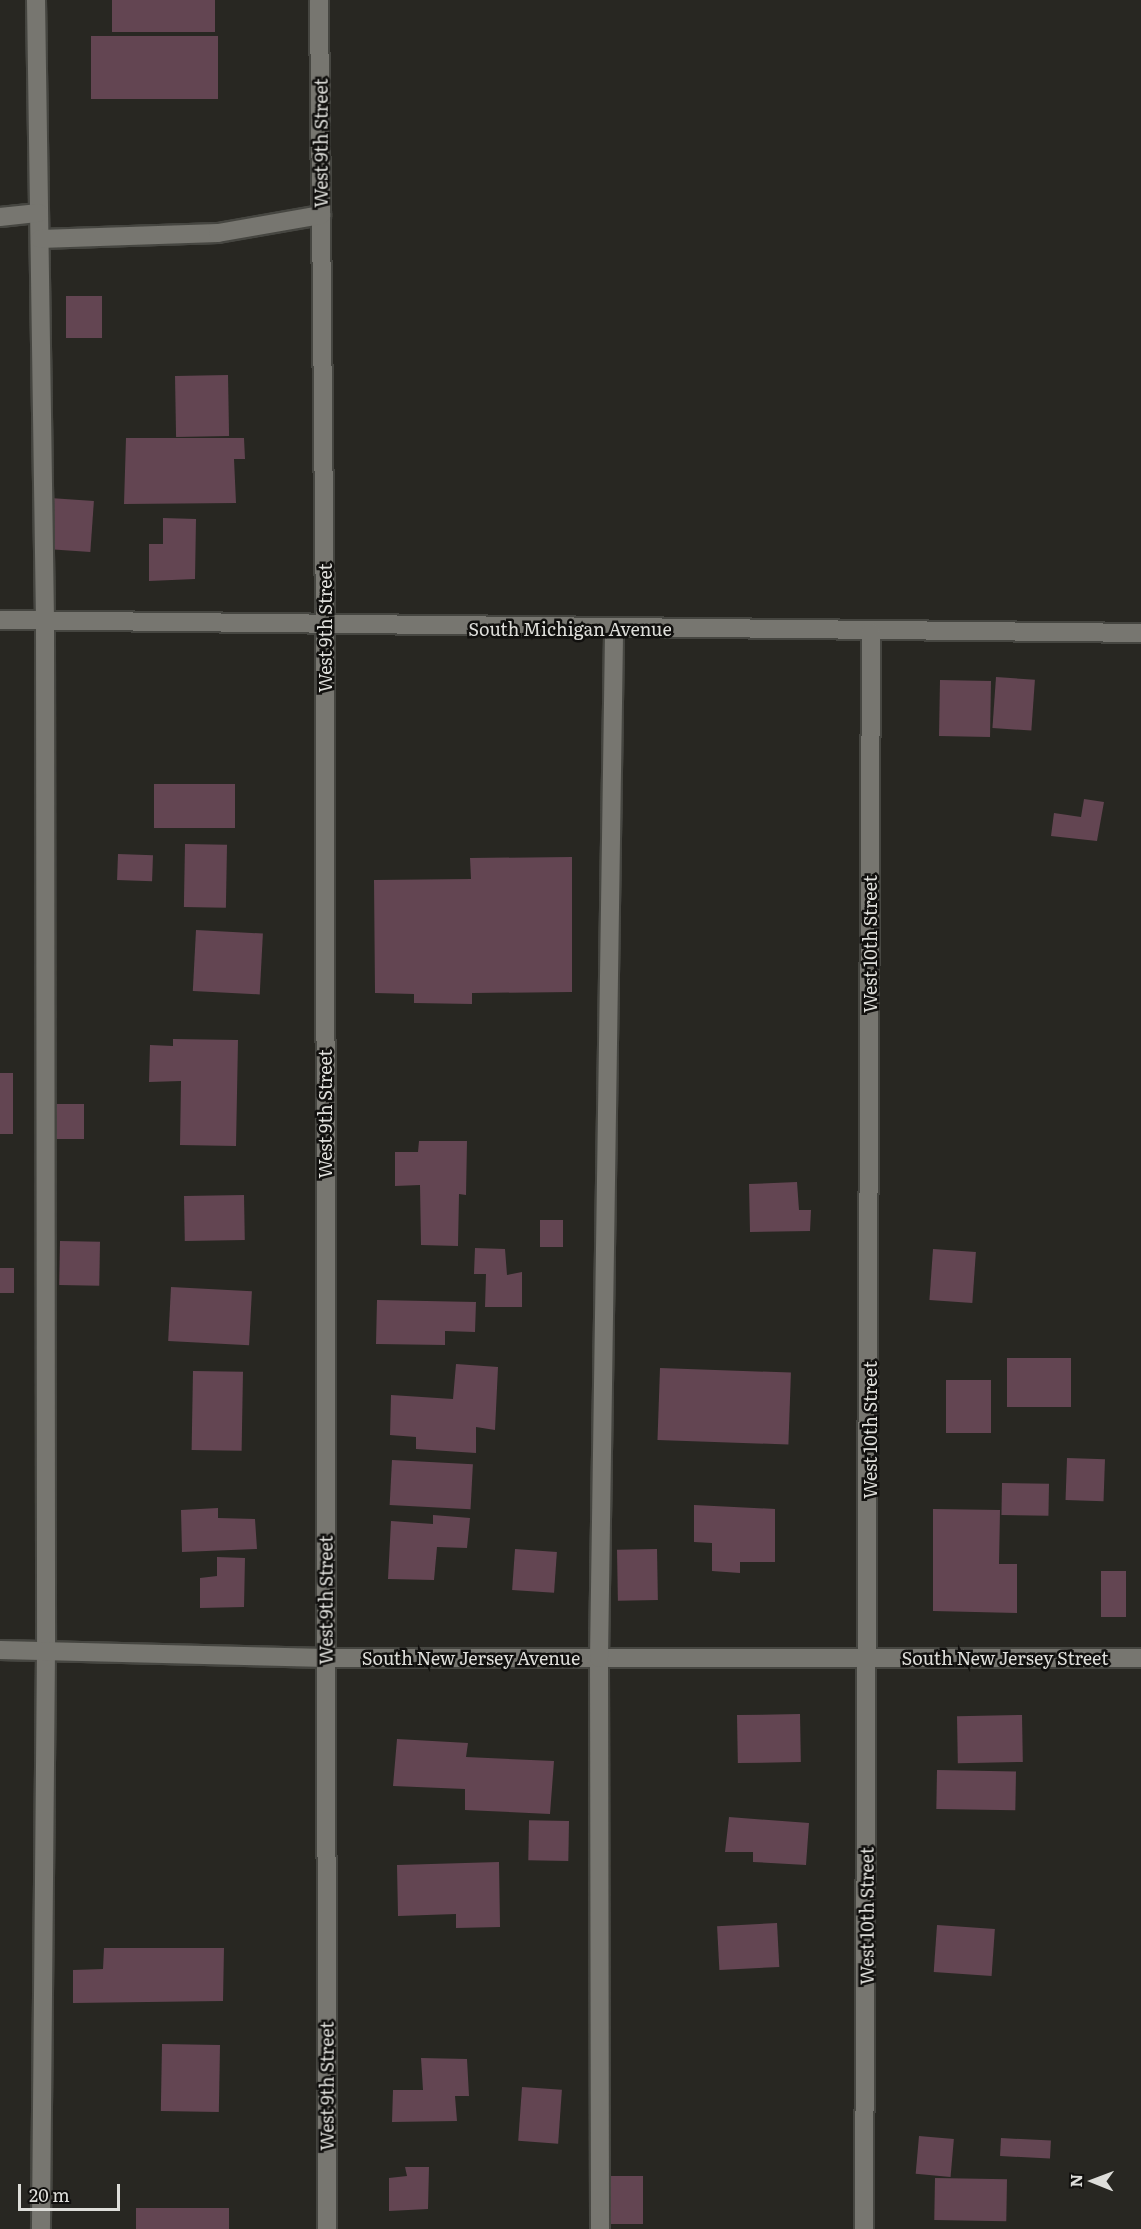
<!DOCTYPE html>
<style>
body{margin:0}
#map{position:relative;width:1141px;height:2229px;overflow:hidden;background:#282722;font-family:Literata,serif}
div>[style]{position:absolute}
.building>*{inset:0;background:#634552;transform-origin:0 0}
.roads{filter:drop-shadow(2px 0 #464641) drop-shadow(-2px 0 #464641) drop-shadow(0 2px #464641) drop-shadow(0 -2px #464641)}
.minor>*{height:18px;margin:-9px;padding:0 9px;transform-origin:9px;border-radius:9px;background:#777670}
span{translate:-50% -50%;white-space:nowrap;text-align:center;line-height:1.15;-webkit-text-stroke:5px #11100e;paint-order:stroke}
.street-label{font-size:18px;color:#dededa}
.north{position:absolute;left:1063px;top:2151px;width:60px;height:60px;-webkit-text-stroke:4px #11100e;paint-order:stroke;rotate:271deg;font-size:16px;font-weight:700;line-height:24px;text-align:center;color:#dededa}
.north::after{content:'';display:block;margin:auto;width:21px;height:27px;background:#dededa;clip-path:polygon(50% 0,100% 100%,50% 72%,0 100%)}
.scale{position:absolute;left:18px;top:2184px;width:102px;height:27px;box-sizing:border-box;border:3px solid #dededa;border-top:0;padding-left:8px;font-size:18px;line-height:21px;white-space:nowrap;color:#dededa;-webkit-text-stroke:4px #11100e;paint-order:stroke}
</style>
<div id="map">
<div class="building">
<i style="left:112px;top:0;width:103px;height:32px"></i>
<i style="left:91px;top:36px;width:127px;height:63px"></i>
<i style="left:66px;top:296px;width:36px;height:42px"></i>
<i style="left:228px;top:375px;width:61px;height:53px;rotate:89deg"></i>
<i style="clip-path:polygon(126px 438px,244px 438px,245px 459px,234px 459px,236px 503px,124px 504px)"></i>
<i style="left:50px;top:498px;width:44px;height:51px;rotate:4deg"></i>
<i style="clip-path:polygon(163px 518px,196px 519px,195px 579px,149px 581px,149px 544px,163px 544px)"></i>
<i style="left:996px;top:677px;width:39px;height:51px;rotate:4deg"></i>
<i style="left:940px;top:680px;width:51px;height:56px;rotate:1deg"></i>
<i style="left:235px;top:784px;width:44px;height:81px;rotate:90deg"></i>
<i style="clip-path:polygon(1084px 799px,1104px 802px,1097px 841px,1051px 836px,1054px 813px,1081px 817px)"></i>
<i style="left:185px;top:844px;width:42px;height:63px;rotate:1deg"></i>
<i style="left:118px;top:854px;width:35px;height:26px;rotate:2deg"></i>
<i style="clip-path:polygon(572px 857px,572px 992px,472px 993px,472px 1004px,414px 1003px,414px 994px,375px 993px,374px 880px,471px 879px,470px 858px)"></i>
<i style="left:196px;top:930px;width:67px;height:61px;rotate:3deg"></i>
<i style="clip-path:polygon(173px 1039px,238px 1040px,236px 1146px,180px 1145px,181px 1081px,149px 1082px,150px 1045px,173px 1046px)"></i>
<i style="left:0;top:1073px;width:13px;height:61px"></i>
<i style="left:56px;top:1104px;width:28px;height:35px"></i>
<i style="clip-path:polygon(419px 1141px,467px 1141px,466px 1195px,459px 1194px,458px 1246px,421px 1245px,420px 1185px,395px 1186px,395px 1152px,418px 1152px)"></i>
<i style="clip-path:polygon(797px 1182px,799px 1210px,811px 1210px,810px 1231px,750px 1232px,749px 1184px)"></i>
<i style="left:244px;top:1195px;width:45px;height:60px;rotate:89deg"></i>
<i style="left:563px;top:1220px;width:27px;height:23px;rotate:90deg"></i>
<i style="left:60px;top:1241px;width:40px;height:44px;rotate:1deg"></i>
<i style="clip-path:polygon(475px 1248px,505px 1249px,507px 1275px,522px 1272px,522px 1307px,485px 1307px,486px 1274px,474px 1274px)"></i>
<i style="left:933px;top:1249px;width:43px;height:51px;rotate:4deg"></i>
<i style="left:0;top:1268px;width:14px;height:25px"></i>
<i style="left:171px;top:1287px;width:81px;height:54px;rotate:3deg"></i>
<i style="clip-path:polygon(377px 1300px,476px 1302px,475px 1332px,445px 1331px,445px 1345px,376px 1344px)"></i>
<i style="left:1071px;top:1358px;width:49px;height:64px;rotate:90deg"></i>
<i style="clip-path:polygon(456px 1364px,498px 1367px,495px 1430px,476px 1427px,476px 1453px,416px 1449px,416px 1437px,390px 1435px,391px 1395px,453px 1399px)"></i>
<i style="left:660px;top:1368px;width:131px;height:72px;rotate:2deg"></i>
<i style="left:193px;top:1371px;width:50px;height:79px;rotate:1deg"></i>
<i style="left:946px;top:1380px;width:45px;height:53px"></i>
<i style="left:1067px;top:1458px;width:38px;height:42px;rotate:2deg"></i>
<i style="left:392px;top:1460px;width:81px;height:45px;rotate:3deg"></i>
<i style="left:1002px;top:1483px;width:47px;height:32px;rotate:1deg"></i>
<i style="clip-path:polygon(694px 1505px,775px 1509px,775px 1562px,740px 1562px,740px 1573px,712px 1571px,712px 1543px,694px 1542px)"></i>
<i style="clip-path:polygon(218px 1508px,218px 1518px,255px 1519px,257px 1549px,182px 1552px,181px 1510px)"></i>
<i style="clip-path:polygon(933px 1509px,1000px 1510px,999px 1564px,1017px 1564px,1017px 1613px,933px 1611px)"></i>
<i style="clip-path:polygon(433px 1515px,470px 1518px,467px 1548px,437px 1547px,434px 1580px,388px 1579px,391px 1521px,433px 1524px)"></i>
<i style="left:515px;top:1549px;width:42px;height:41px;rotate:4deg"></i>
<i style="left:657px;top:1549px;width:51px;height:40px;rotate:89deg"></i>
<i style="clip-path:polygon(217px 1557px,245px 1558px,244px 1607px,200px 1608px,200px 1578px,217px 1576px)"></i>
<i style="left:1101px;top:1571px;width:25px;height:46px"></i>
<i style="left:800px;top:1714px;width:48px;height:63px;rotate:89deg"></i>
<i style="left:1022px;top:1715px;width:47px;height:65px;rotate:89deg"></i>
<i style="clip-path:polygon(397px 1739px,468px 1743px,466px 1757px,554px 1761px,550px 1814px,465px 1810px,465px 1789px,393px 1786px)"></i>
<i style="left:937px;top:1770px;width:79px;height:39px;rotate:1deg"></i>
<i style="clip-path:polygon(729px 1817px,809px 1823px,806px 1865px,753px 1862px,753px 1852px,725px 1852px)"></i>
<i style="left:569px;top:1821px;width:40px;height:40px;rotate:91deg"></i>
<i style="clip-path:polygon(499px 1862px,500px 1927px,456px 1928px,456px 1914px,398px 1916px,397px 1865px)"></i>
<i style="left:777px;top:1923px;width:44px;height:60px;rotate:87deg"></i>
<i style="left:937px;top:1925px;width:58px;height:47px;rotate:4deg"></i>
<i style="clip-path:polygon(104px 1948px,224px 1948px,223px 2001px,73px 2003px,73px 1970px,103px 1969px)"></i>
<i style="left:162px;top:2044px;width:58px;height:67px;rotate:1deg"></i>
<i style="clip-path:polygon(421px 2058px,467px 2059px,469px 2096px,455px 2096px,457px 2121px,392px 2122px,393px 2090px,423px 2090px)"></i>
<i style="left:522px;top:2087px;width:40px;height:54px;rotate:4deg"></i>
<i style="left:919px;top:2136px;width:35px;height:38px;rotate:5deg"></i>
<i style="left:1001px;top:2138px;width:50px;height:18px;rotate:3deg"></i>
<i style="clip-path:polygon(405px 2167px,429px 2167px,428px 2209px,389px 2211px,389px 2178px,407px 2176px)"></i>
<i style="left:643px;top:2176px;width:48px;height:32px;rotate:90deg"></i>
<i style="left:935px;top:2178px;width:72px;height:42px;rotate:1deg"></i>
<i style="left:136px;top:2208px;width:93px;height:21px"></i>
</div>
<div class="roads">
<div class="minor">
<i style="left:36px;top:0;width:621px;rotate:89.17deg"></i>
<i style="left:45px;top:621px;width:1030px;rotate:89.94deg"></i>
<i style="left:46px;top:1651px;width:578px;rotate:90.5deg"></i>
<i style="left:319px;top:0;width:627px;rotate:89.45deg"></i>
<i style="left:325px;top:627px;width:1602px;rotate:89.93deg"></i>
<i style="left:0;top:217px;width:39px;rotate:-6deg"></i>
<i style="left:40px;top:239px;width:178px;rotate:-1.9deg"></i>
<i style="left:218px;top:233px;width:105px;rotate:-9.9deg"></i>
<i style="left:0;top:620px;width:1141px;rotate:0.65deg"></i>
<i style="left:0;top:1650px;width:326px;rotate:1.4deg"></i>
<i style="left:326px;top:1658px;width:815px"></i>
<i style="left:600px;top:2229px;width:571px;rotate:-90.1deg"></i>
<i style="left:599px;top:1658px;width:1029px;rotate:-89.16deg"></i>
<i style="left:864px;top:2229px;width:1597px;rotate:-89.75deg"></i>
</div>
</div>
<div class="street-label">
<span style="left:321px;top:143px;rotate:-90deg">West 9th Street</span>
<span style="left:325px;top:628px;rotate:-90deg">West 9th Street</span>
<span style="left:570px;top:629px">South Michigan Avenue</span>
<span style="left:870px;top:944px;rotate:-90deg">West 10th Street</span>
<span style="left:325px;top:1114px;rotate:-90deg">West 9th Street</span>
<span style="left:870px;top:1430px;rotate:-90deg">West 10th Street</span>
<span style="left:326px;top:1600px;rotate:-90deg">West 9th Street</span>
<span style="left:471px;top:1658px">South New Jersey Avenue</span>
<span style="left:1005px;top:1658px">South New Jersey Street</span>
<span style="left:867px;top:1916px;rotate:-90deg">West 10th Street</span>
<span style="left:327px;top:2086px;rotate:-90deg">West 9th Street</span>
</div>
<div class="north">N</div>
<div class="scale">20 m</div>
</div>
